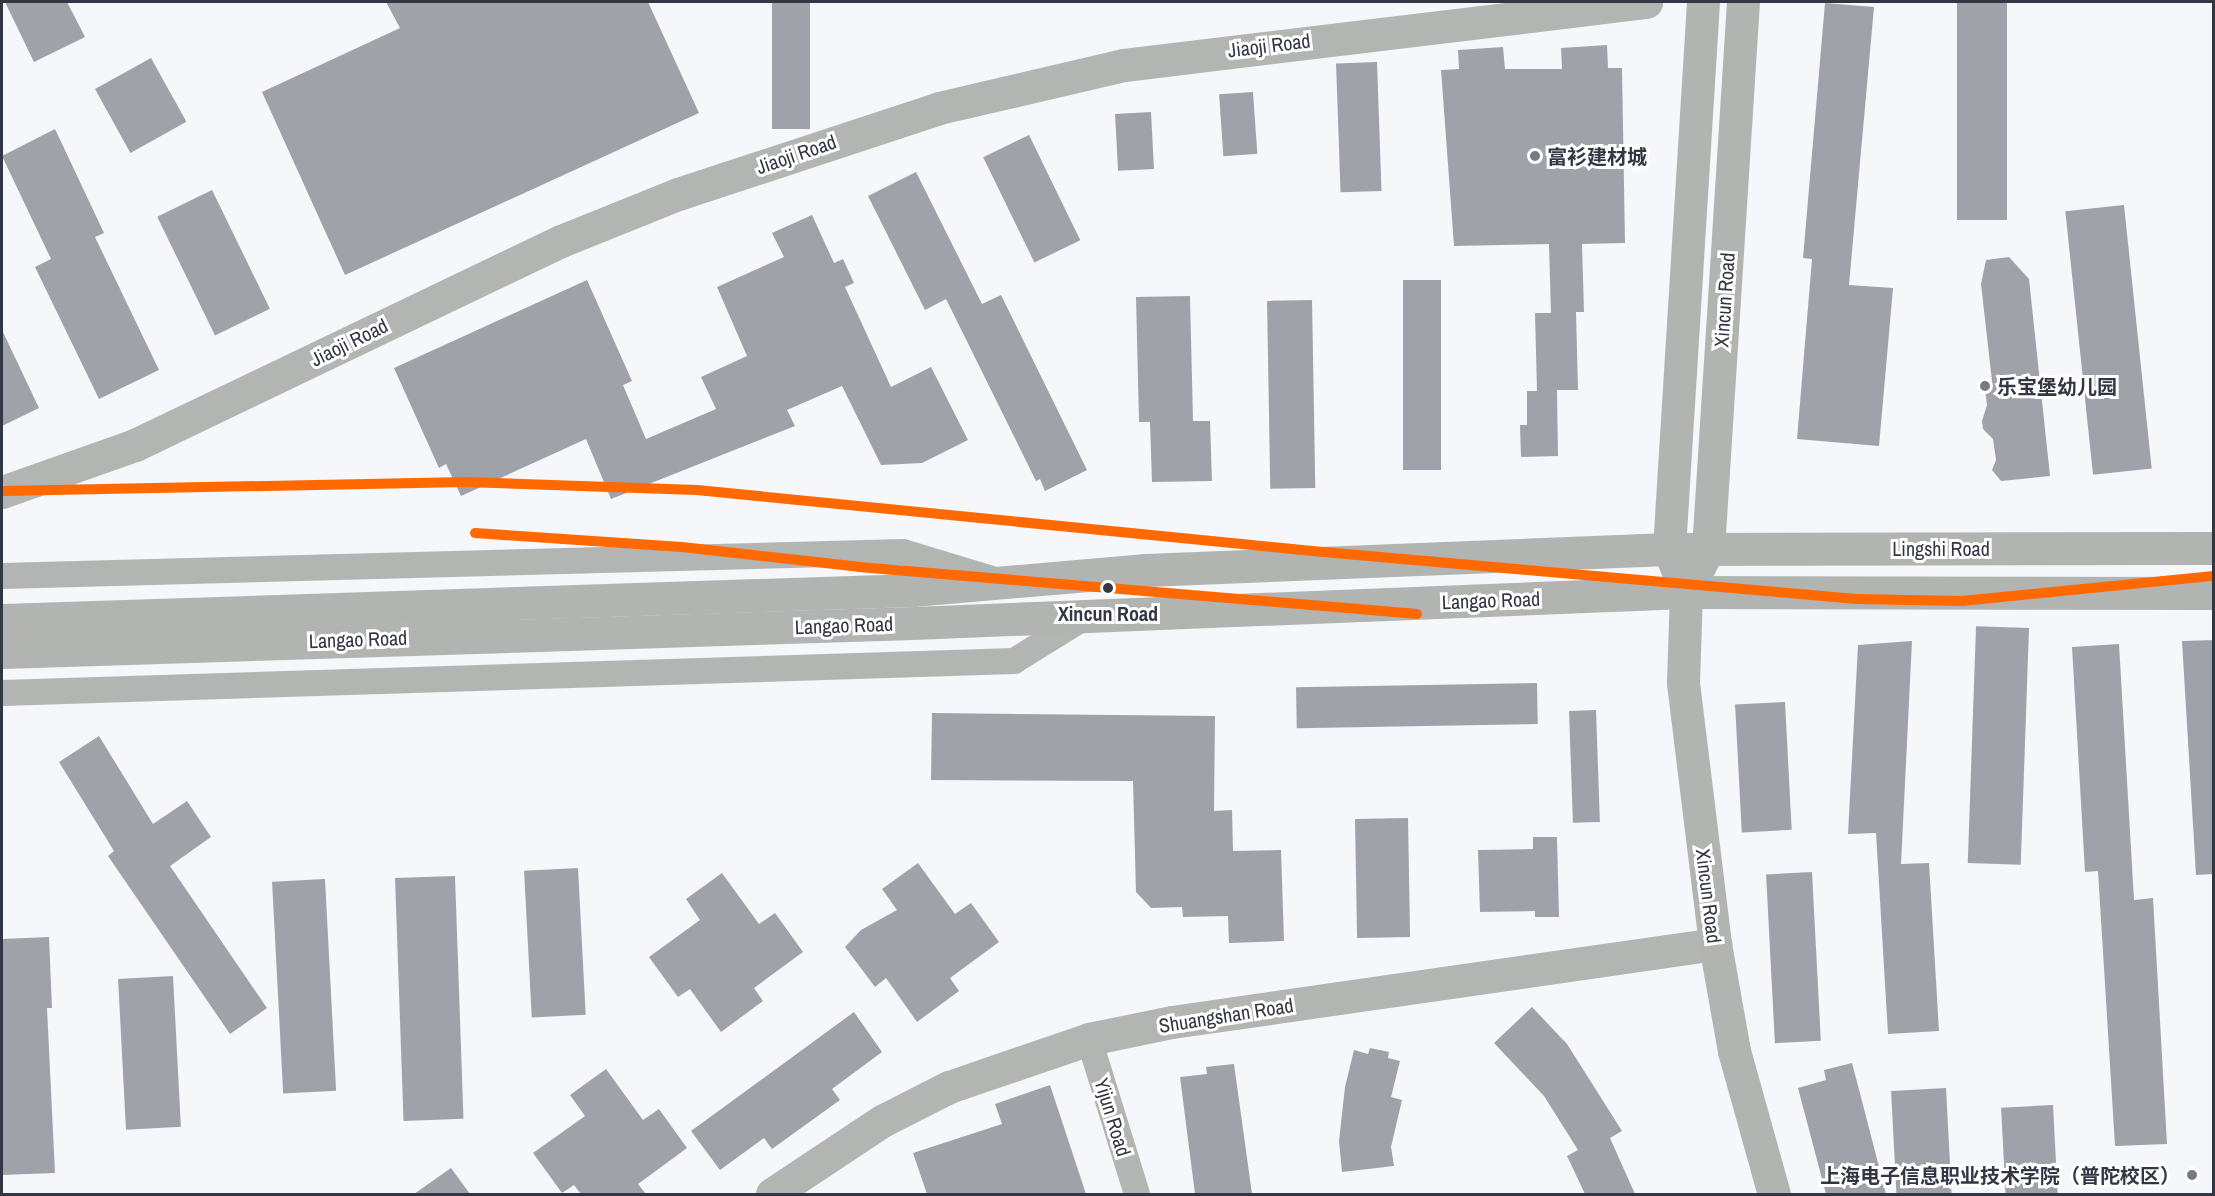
<!DOCTYPE html>
<meta charset="utf-8">
<style>
body{margin:0}
#map{position:relative;width:2215px;height:1196px;overflow:hidden;background:#f5f7fa;font-family:"Archivo Narrow","Noto Sans SC",sans-serif}
div>[style]{position:absolute}
.building>*{inset:0;background:#9fa2a9;transform-origin:0 0}
.minor>*{height:26px;margin:-13px;padding:0 13px;transform-origin:13px;border-radius:13px;background:#b3b5b2}
.tertiary>*{height:33px;margin:-16.5px;padding:0 16.5px;transform-origin:16.5px;border-radius:16.5px;background:#b3b5b2}
.secondary>*{height:33px;margin:-16.5px;padding:0 16.5px;transform-origin:16.5px;border-radius:16.5px;background:#b2b4b2}
.metro-1>*{height:10px;margin:-5px;padding:0 5px;transform-origin:5px;border-radius:5px;background:#ff6900}
.dots>*{width:16px;height:16px;translate:-50% -50%;box-sizing:border-box;border:3px solid #fff;border-radius:50%}
span{translate:-50% -50%;white-space:nowrap;text-align:center;line-height:1.15;-webkit-text-stroke:6px #fff;paint-order:stroke}
.street-label{font-size:20px;color:#323743}
.poi-label{font-size:20px;color:#323743;font-weight:700}
.left{translate:0 -50%;text-align:left}
.right{translate:-100% -50%;text-align:right}
.stop-label{font-size:20px;color:#323743;font-weight:700}
.frame{position:absolute;inset:0;border:3px solid #323743;pointer-events:none}
</style>
<div id="map">
<div class="building">
<i style="clip-path:polygon(5px 2px,67px 2px,85px 37px,34px 62px)"></i>
<i style="clip-path:polygon(386px 2px,648px 2px,699px 113px,345px 275px,262px 92px,400px 28px)"></i>
<i style="left:772px;top:2px;width:38px;height:127px"></i>
<i style="left:1957px;top:2px;width:50px;height:218px"></i>
<i style="clip-path:polygon(1825px 3px,1874px 7px,1849px 285px,1893px 288px,1879px 446px,1797px 439px,1812px 259px,1803px 258px)"></i>
<i style="clip-path:polygon(1607px 45px,1608px 68px,1622px 68px,1625px 243px,1582px 244px,1584px 312px,1576px 312px,1578px 390px,1557px 390px,1558px 456px,1521px 457px,1520px 425px,1527px 425px,1527px 391px,1537px 391px,1535px 313px,1551px 313px,1549px 244px,1454px 246px,1441px 70px,1459px 69px,1458px 50px,1503px 47px,1505px 69px,1562px 69px,1561px 48px)"></i>
<i style="left:151px;top:58px;width:73px;height:64px;rotate:61deg"></i>
<i style="left:1377px;top:62px;width:129px;height:41px;rotate:88deg"></i>
<i style="left:1253px;top:92px;width:62px;height:34px;rotate:86deg"></i>
<i style="left:1151px;top:112px;width:57px;height:36px;rotate:87deg"></i>
<i style="clip-path:polygon(55px 129px,104px 233px,95px 237px,159px 370px,99px 399px,35px 267px,51px 259px,2px 156px)"></i>
<i style="left:1029px;top:135px;width:117px;height:51px;rotate:64deg"></i>
<i style="clip-path:polygon(916px 172px,982px 304px,1001px 295px,1087px 470px,1045px 491px,1040px 479px,1036px 481px,946px 299px,925px 310px,868px 196px)"></i>
<i style="left:212px;top:190px;width:132px;height:61px;rotate:64deg"></i>
<i style="left:2124px;top:205px;width:265px;height:59px;rotate:84deg"></i>
<i style="clip-path:polygon(812px 215px,834px 263px,843px 259px,854px 283px,845px 287px,891px 387px,931px 367px,968px 440px,922px 463px,881px 465px,842px 386px,787px 410px,795px 426px,611px 499px,586px 439px,461px 496px,446px 464px,439px 468px,394px 368px,587px 280px,632px 381px,623px 385px,646px 439px,716px 409px,701px 377px,747px 356px,717px 287px,784px 257px,772px 233px)"></i>
<i style="clip-path:polygon(2009px 257px,2029px 279px,2050px 476px,2001px 481px,1992px 470px,1996px 460px,1993px 439px,1983px 429px,1982px 421px,1987px 405px,1985px 389px,1992px 381px,1981px 284px,1986px 260px)"></i>
<i style="left:1403px;top:280px;width:38px;height:190px"></i>
<i style="clip-path:polygon(1190px 296px,1193px 421px,1210px 421px,1212px 481px,1152px 482px,1150px 422px,1139px 422px,1136px 297px)"></i>
<i style="left:1312px;top:300px;width:188px;height:45px;rotate:89deg"></i>
<i style="clip-path:polygon(2px 330px,39px 408px,2px 426px)"></i>
<i style="left:2029px;top:628px;width:237px;height:53px;rotate:92deg"></i>
<i style="clip-path:polygon(2214px 640px,2214px 874px,2196px 875px,2182px 641px)"></i>
<i style="clip-path:polygon(1912px 641px,1901px 864px,1929px 863px,1939px 1031px,1888px 1034px,1876px 833px,1848px 834px,1858px 645px)"></i>
<i style="clip-path:polygon(2119px 644px,2134px 900px,2153px 898px,2167px 1144px,2115px 1146px,2098px 871px,2085px 872px,2072px 647px)"></i>
<i style="left:1537px;top:683px;width:41px;height:241px;rotate:89deg"></i>
<i style="left:1785px;top:702px;width:128px;height:50px;rotate:87deg"></i>
<i style="left:1596px;top:710px;width:112px;height:27px;rotate:88deg"></i>
<i style="clip-path:polygon(932px 713px,1215px 716px,1214px 811px,1232px 810px,1233px 851px,1281px 850px,1284px 941px,1229px 943px,1228px 916px,1183px 917px,1182px 907px,1151px 908px,1136px 892px,1133px 781px,931px 780px)"></i>
<i style="clip-path:polygon(99px 736px,153px 824px,187px 801px,211px 837px,170px 866px,267px 1008px,230px 1034px,108px 856px,114px 851px,59px 762px)"></i>
<i style="left:1408px;top:818px;width:119px;height:53px;rotate:89deg"></i>
<i style="clip-path:polygon(1533px 837px,1557px 837px,1559px 917px,1535px 917px,1535px 911px,1480px 912px,1478px 850px,1533px 849px)"></i>
<i style="clip-path:polygon(918px 863px,955px 914px,971px 903px,999px 942px,950px 978px,959px 991px,917px 1022px,886px 978px,875px 987px,845px 947px,861px 930px,897px 910px,882px 889px)"></i>
<i style="left:578px;top:868px;width:147px;height:54px;rotate:87deg"></i>
<i style="left:1812px;top:872px;width:169px;height:46px;rotate:87deg"></i>
<i style="clip-path:polygon(722px 873px,759px 924px,775px 913px,803px 952px,754px 988px,763px 1001px,721px 1032px,690px 989px,678px 997px,649px 957px,700px 920px,686px 899px)"></i>
<i style="left:455px;top:876px;width:243px;height:60px;rotate:88deg"></i>
<i style="left:325px;top:879px;width:212px;height:53px;rotate:87deg"></i>
<i style="clip-path:polygon(49px 937px,52px 1008px,47px 1008px,55px 1173px,2px 1175px,2px 939px)"></i>
<i style="left:173px;top:976px;width:151px;height:55px;rotate:87deg"></i>
<i style="clip-path:polygon(1532px 1007px,1567px 1044px,1622px 1131px,1610px 1138px,1635px 1194px,1585px 1194px,1567px 1156px,1578px 1150px,1544px 1096px,1494px 1043px)"></i>
<i style="clip-path:polygon(854px 1012px,882px 1052px,832px 1089px,840px 1100px,772px 1149px,764px 1138px,720px 1170px,691px 1131px)"></i>
<i style="clip-path:polygon(1370px 1048px,1389px 1052px,1388px 1058px,1400px 1061px,1391px 1097px,1402px 1100px,1391px 1147px,1394px 1166px,1342px 1172px,1339px 1141px,1345px 1087px,1354px 1050px,1368px 1054px)"></i>
<i style="clip-path:polygon(1852px 1063px,1862px 1101px,1886px 1194px,1826px 1194px,1798px 1088px,1826px 1080px,1824px 1070px)"></i>
<i style="clip-path:polygon(1234px 1064px,1252px 1194px,1195px 1194px,1180px 1077px,1207px 1074px,1206px 1067px)"></i>
<i style="clip-path:polygon(606px 1069px,643px 1120px,659px 1109px,687px 1148px,638px 1184px,646px 1194px,581px 1194px,574px 1185px,562px 1193px,533px 1153px,585px 1116px,570px 1095px)"></i>
<i style="clip-path:polygon(1050px 1085px,1086px 1194px,927px 1194px,913px 1153px,1002px 1124px,995px 1104px)"></i>
<i style="left:1946px;top:1088px;width:106px;height:55px;rotate:87deg"></i>
<i style="left:2053px;top:1105px;width:89px;height:52px;rotate:87deg"></i>
<i style="clip-path:polygon(451px 1168px,470px 1194px,414px 1194px)"></i>
</div>
<div class="minor">
<i style="left:2px;top:576px;width:901px;rotate:-1.53deg"></i>
<i style="left:903px;top:552px;width:93px;rotate:16.9deg"></i>
<i style="left:2px;top:693px;width:1013px;rotate:-1.81deg"></i>
<i style="left:1014px;top:661px;width:86px;rotate:-31.7deg"></i>
<i style="left:1089px;top:1039px;width:162px;rotate:72.8deg"></i>
</div>
<div class="tertiary">
<i style="left:2px;top:492px;width:141px;rotate:-19.5deg"></i>
<i style="left:135px;top:445px;width:472px;rotate:-25.6deg"></i>
<i style="left:561px;top:241px;width:126px;rotate:-21.9deg"></i>
<i style="left:678px;top:194px;width:275px;rotate:-18.2deg"></i>
<i style="left:939px;top:108px;width:190px;rotate:-13.1deg"></i>
<i style="left:1124px;top:65px;width:526px;rotate:-6.88deg"></i>
<i style="left:772px;top:1194px;width:132px;rotate:-33.6deg"></i>
<i style="left:882px;top:1121px;width:75px;rotate:-26.9deg"></i>
<i style="left:949px;top:1087px;width:148px;rotate:-18.9deg"></i>
<i style="left:1089px;top:1039px;width:85px;rotate:-11.6deg"></i>
<i style="left:1172px;top:1022px;width:549px;rotate:-8.17deg"></i>
</div>
<div class="secondary">
<i style="left:1703px;top:2px;width:548px;rotate:93.56deg"></i>
<i style="left:1669px;top:549px;width:46px;rotate:68.4deg"></i>
<i style="left:1686px;top:592px;width:91px;rotate:91.9deg"></i>
<i style="left:1683px;top:683px;width:263px;rotate:83deg"></i>
<i style="left:1715px;top:944px;width:109px;rotate:79.9deg"></i>
<i style="left:1734px;top:1051px;width:148px;rotate:74.4deg"></i>
<i style="left:1699px;top:567px;width:20px;rotate:-63deg"></i>
<i style="left:1708px;top:549px;width:548px;rotate:-86.34deg"></i>
<i style="left:2px;top:620px;width:911px;rotate:-1.89deg"></i>
<i style="left:913px;top:590px;width:234px;rotate:-4.9deg"></i>
<i style="left:1146px;top:570px;width:523px;rotate:-2.3deg"></i>
<i style="left:1669px;top:549px;width:545px;rotate:-0.11deg"></i>
<i style="left:2px;top:652px;width:911px;rotate:-1.82deg"></i>
<i style="left:913px;top:623px;width:774px;rotate:-2.3deg"></i>
<i style="left:1686px;top:592px;width:528px;rotate:0.11deg"></i>
</div>
<div class="metro-1">
<i style="left:2px;top:491px;width:464px;rotate:-1.1deg"></i>
<i style="left:466px;top:482px;width:231px;rotate:2deg"></i>
<i style="left:697px;top:490px;width:618px;rotate:5.66deg"></i>
<i style="left:1312px;top:551px;width:546px;rotate:5.04deg"></i>
<i style="left:1856px;top:599px;width:106px;rotate:1.1deg"></i>
<i style="left:1962px;top:601px;width:253px;rotate:-5.7deg"></i>
<i style="left:475px;top:533px;width:207px;rotate:3.9deg"></i>
<i style="left:682px;top:547px;width:178px;rotate:6.4deg"></i>
<i style="left:859px;top:567px;width:560px;rotate:4.81deg"></i>
</div>
<div class="dots">
<i style="left:1535px;top:156px;background:#767a83"></i>
<i style="left:1985px;top:386px;background:#767a83"></i>
<i style="left:1108px;top:588px;background:#323743"></i>
<i style="left:2192px;top:1175px;background:#767a83"></i>
</div>
<div class="street-label">
<span style="left:1269px;top:45px;rotate:-7deg">Jiaoji Road</span>
<span style="left:796px;top:154px;rotate:-19deg">Jiaoji Road</span>
<span style="left:1724px;top:300px;rotate:-86deg">Xincun Road</span>
<span style="left:349px;top:342px;rotate:-26deg">Jiaoji Road</span>
<span style="left:1941px;top:548px">Lingshi Road</span>
<span style="left:1491px;top:600px;rotate:-2deg">Langao Road</span>
<span style="left:844px;top:625px;rotate:-2deg">Langao Road</span>
<span style="left:358px;top:639px;rotate:-2deg">Langao Road</span>
<span style="left:1709px;top:896px;rotate:83deg">Xincun Road</span>
<span style="left:1226px;top:1015px;rotate:-9deg">Shuangshan Road</span>
<span style="left:1113px;top:1117px;rotate:73deg">Yijun Road</span>
</div>
<div class="poi-label">
<span class="left" style="left:1547px;top:156px">富衫建材城</span>
<span class="left" style="left:1997px;top:386px">乐宝堡幼儿园</span>
<span class="right" style="left:2180px;top:1175px">上海电子信息职业技术学院（普陀校区）</span>
</div>
<div class="stop-label">
<span style="left:1108px;top:613px">Xincun Road</span>
</div>
<div class="frame"></div>
</div>
